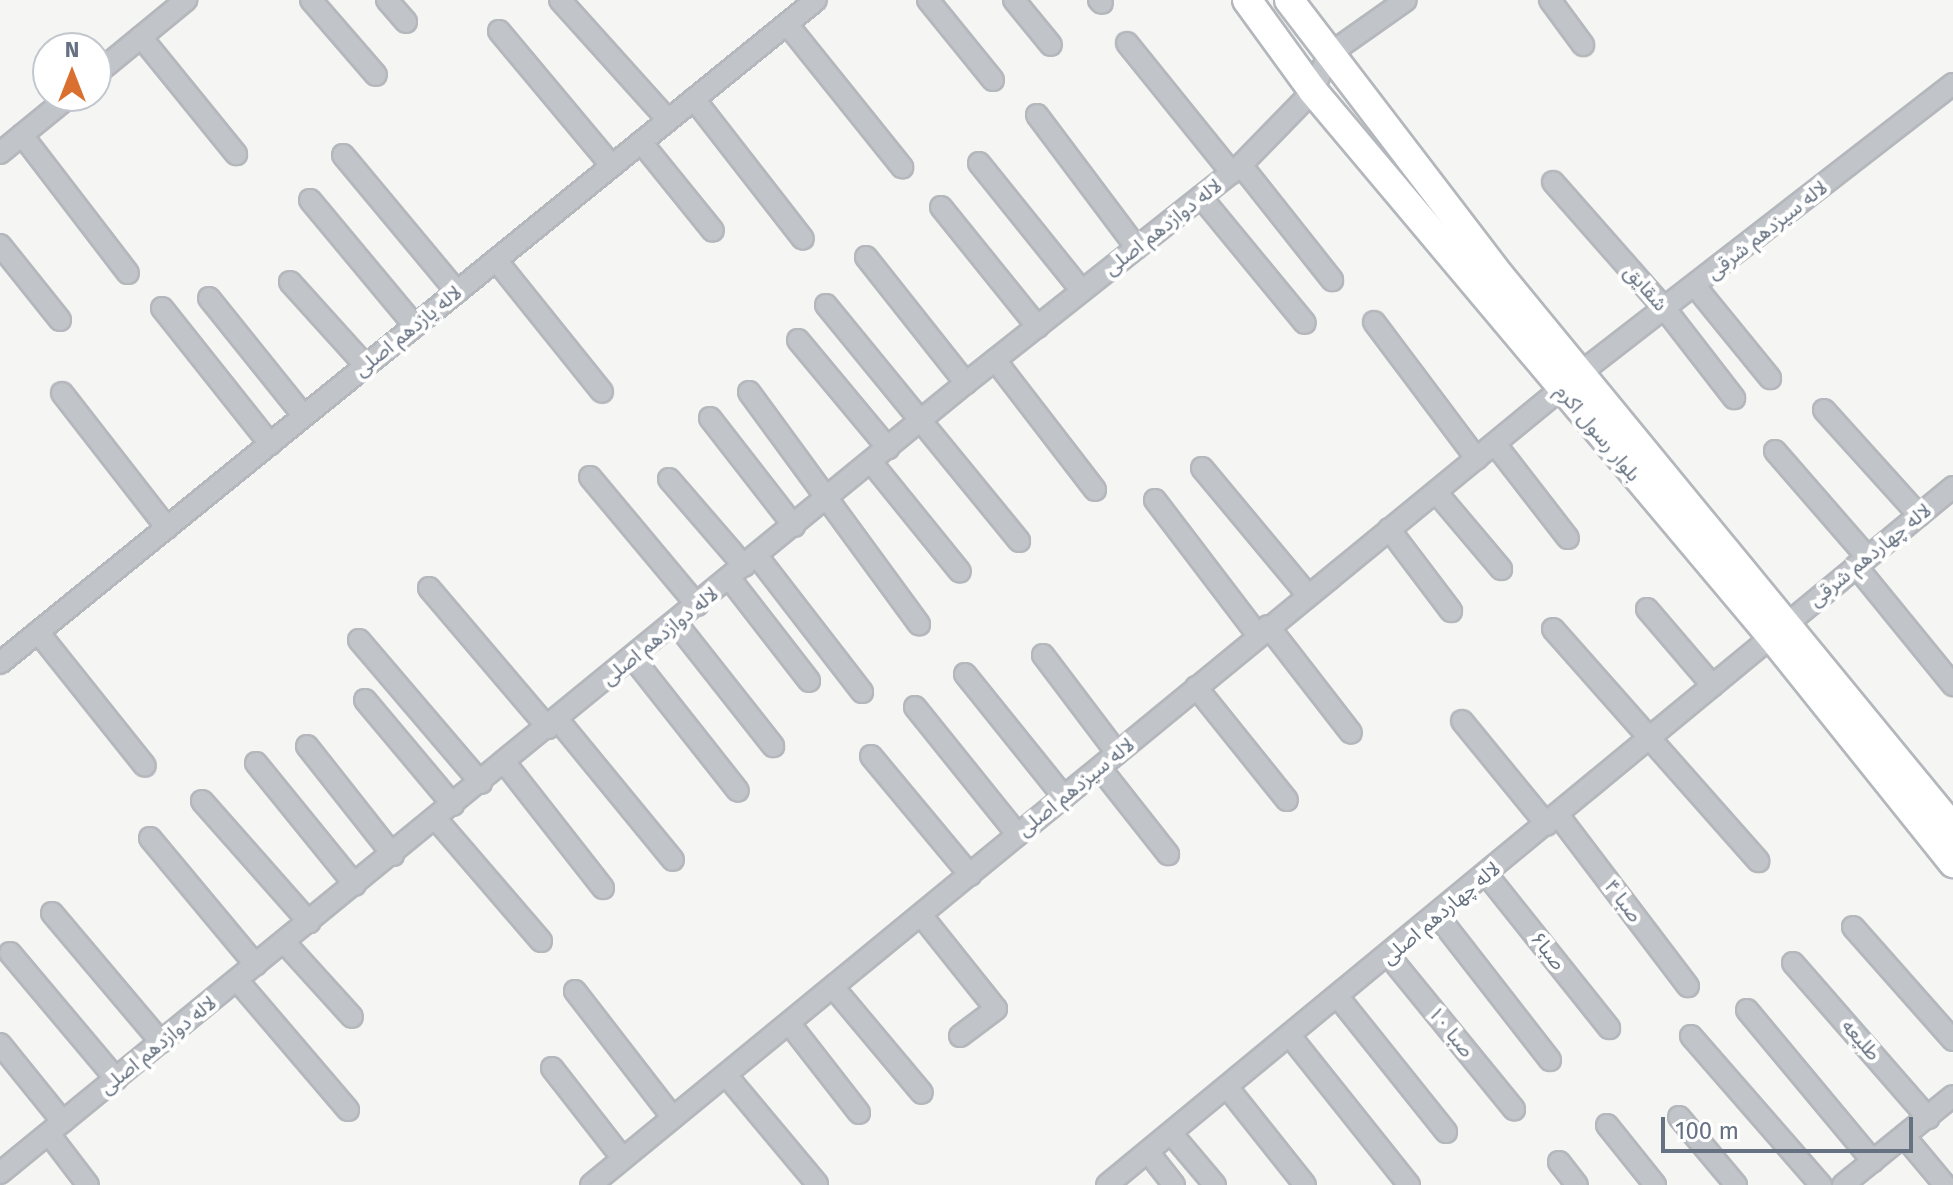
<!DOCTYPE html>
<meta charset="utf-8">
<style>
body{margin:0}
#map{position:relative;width:1953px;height:1185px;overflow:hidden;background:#f5f6f3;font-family:"Fira Sans","Noto Sans Arabic",sans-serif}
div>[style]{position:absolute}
.roads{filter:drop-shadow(2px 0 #b4b7bc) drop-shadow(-2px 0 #b4b7bc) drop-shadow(0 2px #b4b7bc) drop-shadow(0 -2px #b4b7bc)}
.minor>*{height:20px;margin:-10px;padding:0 10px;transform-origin:10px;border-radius:10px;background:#c1c4c8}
.secondary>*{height:28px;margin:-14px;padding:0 14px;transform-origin:14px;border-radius:14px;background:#fff}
span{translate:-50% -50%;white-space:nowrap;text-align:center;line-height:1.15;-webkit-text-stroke:8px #fff;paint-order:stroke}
.street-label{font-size:20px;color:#667282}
.north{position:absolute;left:32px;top:32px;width:80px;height:80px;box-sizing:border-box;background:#fff;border:2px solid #c2c7cd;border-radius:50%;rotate:0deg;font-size:22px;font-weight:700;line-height:32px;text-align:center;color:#667282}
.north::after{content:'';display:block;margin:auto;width:28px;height:36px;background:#da702f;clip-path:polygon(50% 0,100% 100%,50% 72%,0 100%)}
.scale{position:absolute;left:1661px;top:1117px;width:252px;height:36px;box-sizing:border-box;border:4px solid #667282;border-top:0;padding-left:10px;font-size:24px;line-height:28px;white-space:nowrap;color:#667282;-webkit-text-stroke:6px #fff;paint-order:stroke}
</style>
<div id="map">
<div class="roads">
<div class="minor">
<i style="left:311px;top:0;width:99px;rotate:49.1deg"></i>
<i style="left:387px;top:0;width:29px;rotate:49deg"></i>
<i style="left:560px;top:0;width:161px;rotate:48deg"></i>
<i style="left:928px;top:0;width:103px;rotate:50.9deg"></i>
<i style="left:1014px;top:0;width:58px;rotate:50.6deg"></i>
<i style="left:1099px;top:0;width:4px;rotate:45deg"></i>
<i style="left:1550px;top:0;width:56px;rotate:53.7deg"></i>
<i style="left:787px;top:24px;width:184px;rotate:51.2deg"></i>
<i style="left:499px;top:31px;width:176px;rotate:50.1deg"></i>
<i style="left:141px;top:37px;width:151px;rotate:50.9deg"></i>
<i style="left:1127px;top:43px;width:167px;rotate:51.1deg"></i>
<i style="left:96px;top:74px;width:117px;rotate:-39.4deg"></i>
<i style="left:694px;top:99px;width:177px;rotate:52.1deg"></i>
<i style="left:1037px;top:115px;width:166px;rotate:53.1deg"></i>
<i style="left:22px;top:135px;width:174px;rotate:52.5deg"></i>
<i style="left:641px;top:142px;width:114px;rotate:51deg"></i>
<i style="left:0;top:153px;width:90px;rotate:-39.2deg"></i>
<i style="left:343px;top:155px;width:178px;rotate:50.2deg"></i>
<i style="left:979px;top:163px;width:164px;rotate:51.2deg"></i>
<i style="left:1241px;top:165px;width:147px;rotate:51.6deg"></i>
<i style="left:1553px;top:182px;width:169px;rotate:48.6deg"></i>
<i style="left:1665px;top:309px;width:113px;rotate:52.2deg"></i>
<i style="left:1201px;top:197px;width:163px;rotate:50.5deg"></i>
<i style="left:310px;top:200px;width:164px;rotate:50.2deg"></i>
<i style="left:941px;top:207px;width:154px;rotate:51.1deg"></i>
<i style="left:0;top:245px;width:96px;rotate:51.3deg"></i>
<i style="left:866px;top:257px;width:161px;rotate:51.6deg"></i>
<i style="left:496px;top:260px;width:169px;rotate:51.2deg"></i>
<i style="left:290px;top:282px;width:113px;rotate:47.9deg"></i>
<i style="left:1695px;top:286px;width:119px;rotate:50.8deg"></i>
<i style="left:209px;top:298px;width:151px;rotate:51.2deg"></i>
<i style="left:826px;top:305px;width:305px;rotate:50.7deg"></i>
<i style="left:162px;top:308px;width:174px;rotate:51.5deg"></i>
<i style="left:1374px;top:322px;width:171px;rotate:53.1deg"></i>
<i style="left:798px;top:340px;width:141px;rotate:50.2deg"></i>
<i style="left:995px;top:360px;width:164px;rotate:52.4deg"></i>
<i style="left:749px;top:392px;width:288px;rotate:53.8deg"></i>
<i style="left:62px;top:393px;width:171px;rotate:52.1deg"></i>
<i style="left:1824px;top:410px;width:142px;rotate:47.9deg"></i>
<i style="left:710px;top:418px;width:137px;rotate:52.1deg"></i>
<i style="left:1495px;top:444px;width:119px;rotate:52.2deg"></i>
<i style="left:1775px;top:451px;width:140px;rotate:49deg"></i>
<i style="left:871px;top:462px;width:141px;rotate:51deg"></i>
<i style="left:1202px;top:468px;width:165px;rotate:50.2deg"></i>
<i style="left:590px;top:477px;width:167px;rotate:50.1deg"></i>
<i style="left:669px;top:479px;width:115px;rotate:49.2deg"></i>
<i style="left:1436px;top:492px;width:101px;rotate:49.8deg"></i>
<i style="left:1155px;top:500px;width:170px;rotate:52.7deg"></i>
<i style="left:1389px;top:529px;width:103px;rotate:52.9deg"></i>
<i style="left:757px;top:556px;width:172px;rotate:52.3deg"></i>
<i style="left:1856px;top:566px;width:154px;rotate:50.8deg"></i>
<i style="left:730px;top:579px;width:129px;rotate:52.2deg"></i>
<i style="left:429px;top:588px;width:184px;rotate:49.6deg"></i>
<i style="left:1647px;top:609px;width:101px;rotate:49.4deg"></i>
<i style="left:676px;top:623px;width:157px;rotate:51.7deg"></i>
<i style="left:1268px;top:626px;width:135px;rotate:52.2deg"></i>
<i style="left:1553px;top:629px;width:310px;rotate:48.5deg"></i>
<i style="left:38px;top:632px;width:171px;rotate:51.4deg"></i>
<i style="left:359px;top:640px;width:188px;rotate:49.5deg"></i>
<i style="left:1043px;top:655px;width:123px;rotate:52.9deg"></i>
<i style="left:633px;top:658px;width:169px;rotate:51.7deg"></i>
<i style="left:0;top:663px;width:1051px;rotate:-39.09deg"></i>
<i style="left:965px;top:674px;width:158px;rotate:51.2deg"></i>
<i style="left:1196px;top:687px;width:145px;rotate:51.2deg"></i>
<i style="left:365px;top:700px;width:137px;rotate:50deg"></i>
<i style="left:915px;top:707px;width:164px;rotate:51.2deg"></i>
<i style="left:558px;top:720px;width:181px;rotate:50.6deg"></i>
<i style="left:1462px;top:721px;width:134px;rotate:50.7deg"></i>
<i style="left:307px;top:746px;width:139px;rotate:51.7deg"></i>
<i style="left:871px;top:756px;width:155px;rotate:50.2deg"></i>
<i style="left:256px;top:763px;width:157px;rotate:50.9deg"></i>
<i style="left:505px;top:763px;width:159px;rotate:51.9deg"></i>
<i style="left:1100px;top:768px;width:110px;rotate:51.7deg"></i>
<i style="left:202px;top:801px;width:162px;rotate:48.5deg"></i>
<i style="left:1558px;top:815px;width:215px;rotate:52.8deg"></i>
<i style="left:436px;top:819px;width:161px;rotate:49.3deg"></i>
<i style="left:150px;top:838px;width:165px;rotate:50.2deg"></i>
<i style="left:1487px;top:875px;width:196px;rotate:51.4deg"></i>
<i style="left:52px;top:913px;width:169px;rotate:49.8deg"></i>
<i style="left:921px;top:915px;width:120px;rotate:51.4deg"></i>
<i style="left:996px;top:1009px;width:45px;rotate:143.1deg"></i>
<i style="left:1437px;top:915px;width:184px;rotate:52.1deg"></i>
<i style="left:1853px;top:927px;width:151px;rotate:48.5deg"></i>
<i style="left:284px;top:942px;width:101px;rotate:47.8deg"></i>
<i style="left:10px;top:953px;width:165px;rotate:49.9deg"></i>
<i style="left:1389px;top:956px;width:198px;rotate:50.8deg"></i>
<i style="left:1793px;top:963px;width:206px;rotate:48.9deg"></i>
<i style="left:237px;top:980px;width:171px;rotate:49.5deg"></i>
<i style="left:833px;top:987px;width:138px;rotate:50deg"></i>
<i style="left:575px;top:991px;width:160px;rotate:52.3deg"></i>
<i style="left:1338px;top:997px;width:173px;rotate:51.3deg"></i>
<i style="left:1747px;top:1010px;width:197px;rotate:50.2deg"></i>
<i style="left:789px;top:1023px;width:114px;rotate:52.1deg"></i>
<i style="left:1290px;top:1036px;width:191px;rotate:51.4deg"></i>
<i style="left:1691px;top:1036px;width:198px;rotate:48.9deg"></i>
<i style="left:0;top:1044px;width:100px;rotate:51.1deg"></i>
<i style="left:552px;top:1068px;width:115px;rotate:52deg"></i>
<i style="left:726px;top:1075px;width:142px;rotate:50.1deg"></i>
<i style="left:1227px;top:1087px;width:125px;rotate:51.5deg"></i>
<i style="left:1679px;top:1117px;width:89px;rotate:50deg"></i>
<i style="left:1607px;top:1125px;width:77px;rotate:51.3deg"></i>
<i style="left:1171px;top:1133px;width:68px;rotate:49.8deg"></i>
<i style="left:49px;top:1134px;width:64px;rotate:52.6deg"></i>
<i style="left:1904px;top:1136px;width:64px;rotate:50.1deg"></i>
<i style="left:1148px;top:1152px;width:42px;rotate:51.8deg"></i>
<i style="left:1559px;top:1162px;width:29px;rotate:52deg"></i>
<i style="left:0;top:1173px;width:1248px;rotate:-39.28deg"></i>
<i style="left:966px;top:383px;width:351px;rotate:-38.4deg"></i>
<i style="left:1241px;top:165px;width:103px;rotate:-45.8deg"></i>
<i style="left:1313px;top:91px;width:39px;rotate:-67deg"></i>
<i style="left:1328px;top:55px;width:95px;rotate:-35.2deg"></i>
<i style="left:591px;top:1185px;width:1278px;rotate:-39.38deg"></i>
<i style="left:1579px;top:374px;width:473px;rotate:-37.8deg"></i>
<i style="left:1107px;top:1185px;width:1097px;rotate:-39.52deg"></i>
<i style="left:1843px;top:1185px;width:141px;rotate:-39deg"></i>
</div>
<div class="secondary">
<i style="left:1247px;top:0;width:112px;rotate:54deg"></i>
<i style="left:1313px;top:91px;width:713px;rotate:49.95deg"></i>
<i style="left:1772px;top:637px;width:290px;rotate:51.3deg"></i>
<i style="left:1289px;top:0;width:347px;rotate:52.6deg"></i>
<i style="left:1500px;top:276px;width:714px;rotate:50.63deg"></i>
</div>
</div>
<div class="street-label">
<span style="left:1163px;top:227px;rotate:-38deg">لاله دوازدهم اصلی</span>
<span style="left:1767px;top:230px;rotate:-38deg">لاله سیزدهم شرقی</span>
<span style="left:1646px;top:288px;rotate:49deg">شقایق</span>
<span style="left:408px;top:331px;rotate:-39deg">لاله یازدهم اصلی</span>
<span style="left:1598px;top:433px;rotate:50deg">بلوار رسول اکرم</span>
<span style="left:1870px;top:555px;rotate:-39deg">لاله چهاردهم شرقی</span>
<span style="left:660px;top:636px;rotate:-39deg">لاله دوازدهم اصلی</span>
<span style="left:1076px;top:787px;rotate:-39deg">لاله سیزدهم اصلی</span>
<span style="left:1623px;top:901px;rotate:53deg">صبا ۴</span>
<span style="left:1441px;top:913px;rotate:-40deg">لاله چهاردهم اصلی</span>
<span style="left:1548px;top:951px;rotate:51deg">صبا۶</span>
<span style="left:1451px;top:1032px;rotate:51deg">صبا ۱۰</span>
<span style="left:1861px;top:1040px;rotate:49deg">طلیعه</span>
<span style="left:158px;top:1045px;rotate:-39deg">لاله دوازدهم اصلی</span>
</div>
<div class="north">N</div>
<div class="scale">100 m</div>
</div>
